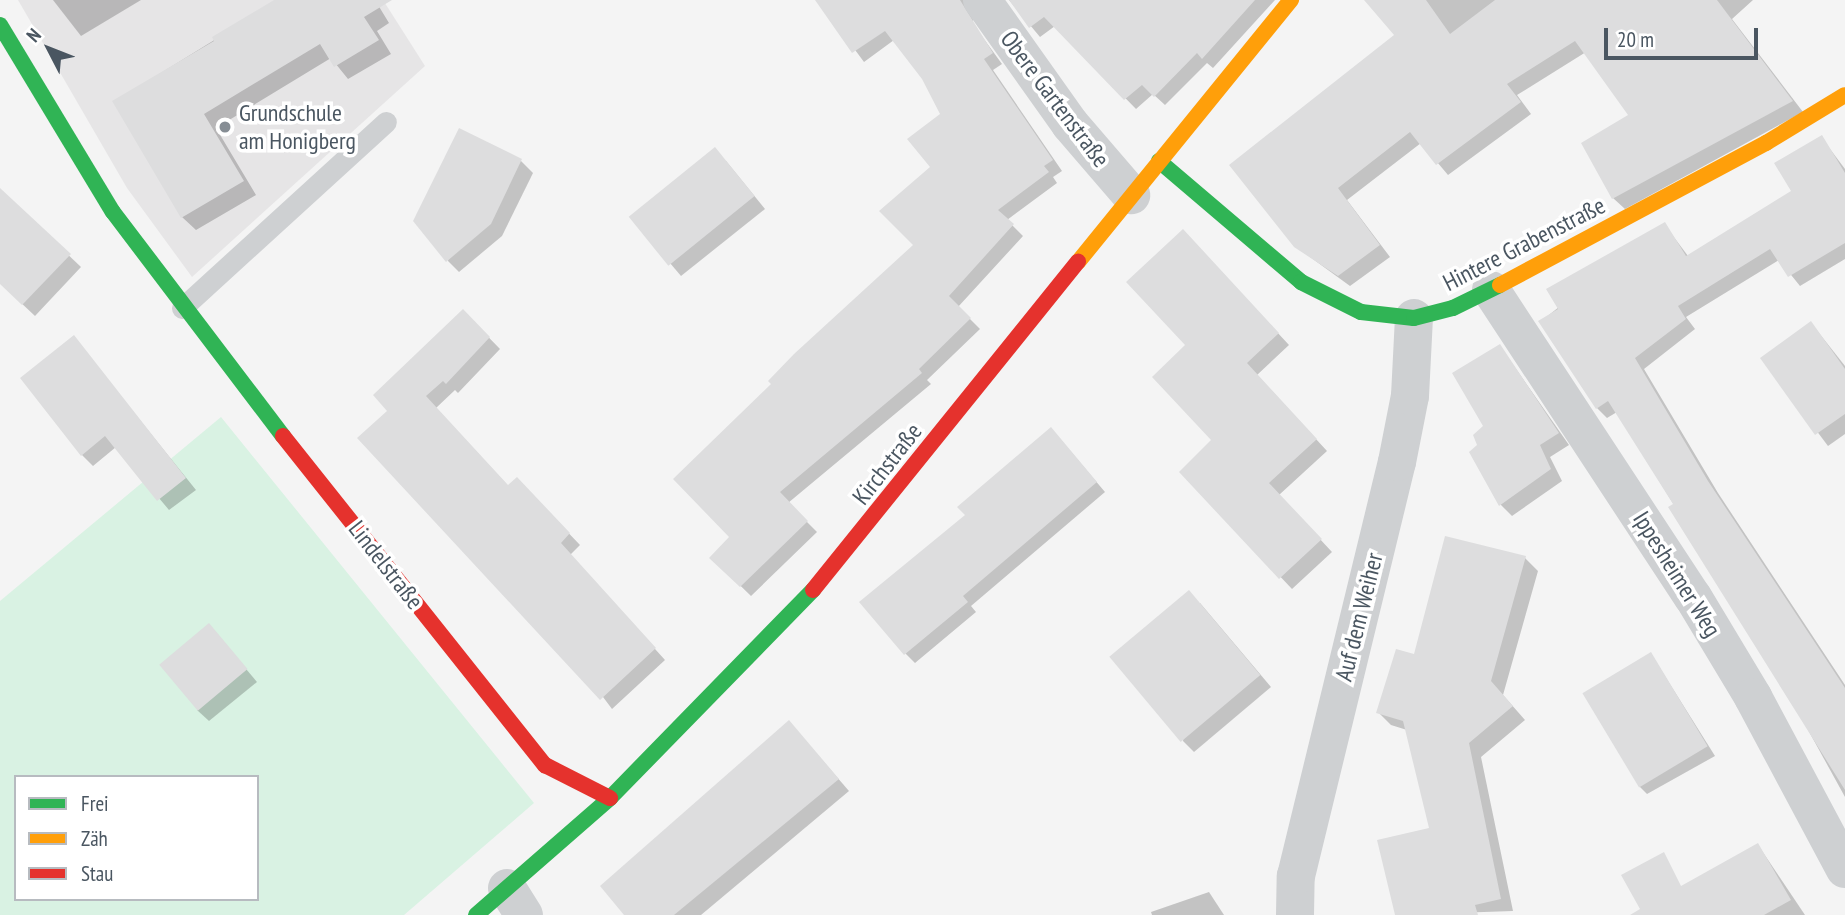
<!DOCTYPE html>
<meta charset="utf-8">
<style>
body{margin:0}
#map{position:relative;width:1845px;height:915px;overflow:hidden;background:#f4f4f4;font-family:"PT Sans Narrow",sans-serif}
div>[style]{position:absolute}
.education>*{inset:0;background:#e6e5e6}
.green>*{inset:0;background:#d9f2e3}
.shadow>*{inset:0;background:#0003}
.building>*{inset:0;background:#ddddde;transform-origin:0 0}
.lane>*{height:21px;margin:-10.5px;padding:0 10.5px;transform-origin:10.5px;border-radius:10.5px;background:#ced0d2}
.street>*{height:38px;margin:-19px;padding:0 19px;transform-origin:19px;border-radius:19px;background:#ced0d2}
.fast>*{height:16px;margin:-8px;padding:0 8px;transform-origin:8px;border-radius:8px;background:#30b455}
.slow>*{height:16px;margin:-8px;padding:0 8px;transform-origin:8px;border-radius:8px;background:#ff9f0a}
.jam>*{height:16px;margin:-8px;padding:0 8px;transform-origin:8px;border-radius:8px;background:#e5322d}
.dots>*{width:19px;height:19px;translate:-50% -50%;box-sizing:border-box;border:4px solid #fff;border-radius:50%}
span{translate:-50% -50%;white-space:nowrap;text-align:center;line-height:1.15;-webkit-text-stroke:7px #fff;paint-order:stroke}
.street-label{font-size:24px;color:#4a5661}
.poi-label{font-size:24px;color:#4a5661}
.left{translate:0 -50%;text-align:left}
.legend{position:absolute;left:14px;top:775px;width:245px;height:126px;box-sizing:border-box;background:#fff;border:2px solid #b7bbc0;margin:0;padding:9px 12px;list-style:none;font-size:21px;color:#4a5661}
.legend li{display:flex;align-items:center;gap:14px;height:35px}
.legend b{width:35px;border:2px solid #b7bbc0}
.north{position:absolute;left:14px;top:14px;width:70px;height:70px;-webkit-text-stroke:5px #fff;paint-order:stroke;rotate:312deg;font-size:19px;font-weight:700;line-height:28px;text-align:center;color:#4a5661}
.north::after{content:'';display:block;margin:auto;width:24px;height:32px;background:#4a5661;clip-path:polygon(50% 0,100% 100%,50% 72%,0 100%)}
.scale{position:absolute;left:1604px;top:28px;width:154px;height:32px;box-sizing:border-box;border:4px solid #4a5661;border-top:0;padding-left:9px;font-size:21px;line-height:24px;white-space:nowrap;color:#4a5661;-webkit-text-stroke:5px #fff;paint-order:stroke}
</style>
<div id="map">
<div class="education">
<i style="clip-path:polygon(18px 0,383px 0,425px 66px,192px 277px,127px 188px)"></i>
</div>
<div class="green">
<i style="clip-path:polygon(evenodd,221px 417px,534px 803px,404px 915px,0 915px,0 601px,221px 417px,16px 777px,257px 777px,257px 899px,16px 899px,16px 777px)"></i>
</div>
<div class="shadow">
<i style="clip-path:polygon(53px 0,141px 0,81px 36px)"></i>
<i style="clip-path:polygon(279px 0,375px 0,389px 23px,377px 31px,391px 54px,348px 79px,331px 58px,216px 128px,256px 195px,196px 230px,182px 217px,114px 102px)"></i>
<i style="clip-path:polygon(818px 0,973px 0,973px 24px,1002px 64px,993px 70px,1062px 171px,1053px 177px,1057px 183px,1007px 220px,1023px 236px,958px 307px,980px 329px,927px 380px,931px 384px,788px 503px,817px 532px,751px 596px,712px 558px,732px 537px,915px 245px,943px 114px,924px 78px,894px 40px,864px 62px)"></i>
<i style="clip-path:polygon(1009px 0,1275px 0,1213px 68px,1207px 63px,1165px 105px,1153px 94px,1136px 109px,1055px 26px,1040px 37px)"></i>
<i style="clip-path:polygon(1366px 0,1753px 0,1732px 19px,1803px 112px,1625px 209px,1613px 198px,1584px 143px,1630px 116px,1586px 52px,1517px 95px,1531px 114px,1448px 175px,1421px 143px,1347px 200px,1390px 257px,1350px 286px,1295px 246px,1396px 36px)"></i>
<i style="clip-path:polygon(459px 130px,521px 161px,533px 173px,502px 236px,459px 272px,448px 261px)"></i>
<i style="clip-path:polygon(1821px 137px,1845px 169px,1845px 259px,1800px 286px,1779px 260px,1686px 317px,1695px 329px,1644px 369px,1718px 493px,1845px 685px,1845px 797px,1774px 668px,1617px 412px,1607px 418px,1597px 408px,1540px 322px,1664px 224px,1688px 256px,1794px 191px)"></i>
<i style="clip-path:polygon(726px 161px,765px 209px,681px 276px,631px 217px)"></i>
<i style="clip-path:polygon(0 190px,81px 267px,35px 316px,0 283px)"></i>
<i style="clip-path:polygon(1194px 243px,1289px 345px,1257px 375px,1327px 451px,1279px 495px,1332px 552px,1292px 589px,1181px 472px,1213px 440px,1188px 345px)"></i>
<i style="clip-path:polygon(463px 311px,500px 349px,458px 393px,455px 390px,436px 408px,509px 487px,517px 479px,580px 545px,570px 555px,665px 660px,612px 709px,389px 411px)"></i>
<i style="clip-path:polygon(1811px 323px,1845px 366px,1845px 434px,1828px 446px,1762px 358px)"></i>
<i style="clip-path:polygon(74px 338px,196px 490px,169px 510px,116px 447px,93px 466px,82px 455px)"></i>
<i style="clip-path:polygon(1500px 346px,1569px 445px,1550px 457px,1562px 481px,1512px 516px,1501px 505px,1479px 445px)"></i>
<i style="clip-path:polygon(1060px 439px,1105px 492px,971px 606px,976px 612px,915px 663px,905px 653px)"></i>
<i style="clip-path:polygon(1525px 558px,1538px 571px,1503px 695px,1525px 720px,1481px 757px,1513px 911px,1397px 915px,1431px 829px,1407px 730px,1391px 725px,1378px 712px,1415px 656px)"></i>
<i style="clip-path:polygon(1200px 603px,1271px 687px,1194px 752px,1183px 741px)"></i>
<i style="clip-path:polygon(209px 625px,257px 682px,209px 721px,197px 710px)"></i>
<i style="clip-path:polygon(1651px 654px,1715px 756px,1647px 794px,1638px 785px)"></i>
<i style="clip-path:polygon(789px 722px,849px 791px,701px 915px,626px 915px)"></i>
<i style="clip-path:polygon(1758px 845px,1805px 915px,1673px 915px)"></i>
<i style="clip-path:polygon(1209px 892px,1224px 915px,1152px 915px,1151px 912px)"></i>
</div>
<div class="building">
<i style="clip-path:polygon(274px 0,392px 0,364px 17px,379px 40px,334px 67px,320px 44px,204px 114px,244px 181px,181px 218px,112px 101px,214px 41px,212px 37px)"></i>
<i style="clip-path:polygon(815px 0,960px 0,993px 53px,984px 59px,1053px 160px,1044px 166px,1049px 172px,998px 210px,1014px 224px,949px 296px,971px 318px,919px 369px,922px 373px,780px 492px,808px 521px,740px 587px,709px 558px,729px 537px,673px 479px,771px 384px,768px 381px,794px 354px,913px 245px,879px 211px,930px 167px,907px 139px,940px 114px,922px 79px,885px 31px,852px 53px)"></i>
<i style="clip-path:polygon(1009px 0,1255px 0,1202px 59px,1197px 53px,1154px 97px,1142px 85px,1124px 100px,1044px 17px,1029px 28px)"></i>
<i style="clip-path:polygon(1364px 0,1426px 0,1450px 34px,1495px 0,1717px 0,1793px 101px,1612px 199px,1581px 143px,1628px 115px,1575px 41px,1507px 84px,1521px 102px,1436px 165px,1410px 132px,1338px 188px,1380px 245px,1338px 276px,1294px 247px,1229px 165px,1394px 35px)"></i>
<i style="clip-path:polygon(459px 128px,522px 159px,491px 224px,446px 262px,413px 221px)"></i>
<i style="clip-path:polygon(1822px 135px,1845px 173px,1845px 243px,1788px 277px,1770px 249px,1678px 306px,1686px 319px,1635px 358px,1708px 481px,1845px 688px,1845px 790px,1668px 507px,1673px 504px,1608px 401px,1596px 409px,1538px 321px,1558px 309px,1546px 289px,1665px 222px,1686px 256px,1791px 191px,1774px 163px)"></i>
<i style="left:715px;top:147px;width:63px;height:111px;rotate:51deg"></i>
<i style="clip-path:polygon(0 188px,71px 254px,22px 305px,0 284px)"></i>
<i style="clip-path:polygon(1183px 229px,1279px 333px,1247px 363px,1317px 439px,1269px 483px,1322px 539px,1279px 579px,1179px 472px,1211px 440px,1152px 377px,1185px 345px,1126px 282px)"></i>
<i style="clip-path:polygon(463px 309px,490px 337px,446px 384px,443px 381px,426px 396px,508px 485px,517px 477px,570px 533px,561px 543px,656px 648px,600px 700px,357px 438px,387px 411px,373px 395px)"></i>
<i style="clip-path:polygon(1811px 321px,1845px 369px,1845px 414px,1815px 435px,1760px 358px)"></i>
<i style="clip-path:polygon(74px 335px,186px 478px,157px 501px,105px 436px,81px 456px,20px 378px)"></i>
<i style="clip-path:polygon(1500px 344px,1559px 433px,1540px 445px,1551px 469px,1499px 506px,1469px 452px,1477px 445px,1473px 435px,1483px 426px,1452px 373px)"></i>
<i style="clip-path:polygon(1051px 427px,1097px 482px,963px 596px,968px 602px,904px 655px,859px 602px,965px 515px,957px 507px)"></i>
<i style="clip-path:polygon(1445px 536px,1526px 556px,1491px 681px,1513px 706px,1469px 743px,1501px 899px,1475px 905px,1478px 915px,1395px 915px,1377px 840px,1429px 828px,1403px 721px,1376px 713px,1396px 649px,1414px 654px)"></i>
<i style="left:1189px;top:590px;width:111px;height:104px;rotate:50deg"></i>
<i style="left:209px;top:623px;width:60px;height:65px;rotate:50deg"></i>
<i style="left:1651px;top:652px;width:110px;height:80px;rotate:59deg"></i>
<i style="clip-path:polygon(789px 720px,839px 779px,674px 915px,624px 915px,600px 886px)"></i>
<i style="clip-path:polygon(1758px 843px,1791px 900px,1764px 915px,1630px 915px,1640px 909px,1621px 875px,1664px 852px,1681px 886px)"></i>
</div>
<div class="lane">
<i style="left:182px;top:308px;width:276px;rotate:-42.4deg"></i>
</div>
<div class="street">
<i style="left:982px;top:0;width:152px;rotate:54.6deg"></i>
<i style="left:1070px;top:124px;width:94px;rotate:49.3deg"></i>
<i style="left:1491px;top:290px;width:367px;rotate:56.7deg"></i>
<i style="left:1693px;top:597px;width:117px;rotate:59deg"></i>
<i style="left:1753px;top:697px;width:195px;rotate:61.9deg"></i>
<i style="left:507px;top:888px;width:32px;rotate:58deg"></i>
<i style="left:1295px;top:915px;width:39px;rotate:-89deg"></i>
<i style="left:1296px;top:876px;width:426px;rotate:-76.3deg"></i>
<i style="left:1397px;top:462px;width:67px;rotate:-78.9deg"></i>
<i style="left:1410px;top:396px;width:78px;rotate:-87.1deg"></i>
</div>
<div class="fast">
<i style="left:0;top:25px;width:218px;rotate:58.9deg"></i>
<i style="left:113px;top:212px;width:281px;rotate:52.8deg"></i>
<i style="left:1159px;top:161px;width:187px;rotate:40.4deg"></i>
<i style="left:1301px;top:282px;width:67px;rotate:26.6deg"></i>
<i style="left:1361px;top:312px;width:53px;rotate:6.5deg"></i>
<i style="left:1414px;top:318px;width:40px;rotate:-14.4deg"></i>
<i style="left:1453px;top:308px;width:52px;rotate:-26.1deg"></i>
<i style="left:476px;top:915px;width:178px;rotate:-41.1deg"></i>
<i style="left:610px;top:798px;width:291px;rotate:-45.7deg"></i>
</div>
<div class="slow">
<i style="left:1078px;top:262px;width:338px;rotate:-50.9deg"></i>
<i style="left:1500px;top:285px;width:302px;rotate:-28.1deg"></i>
<i style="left:1766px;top:143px;width:92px;rotate:-31.3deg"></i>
</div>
<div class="jam">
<i style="left:283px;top:436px;width:421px;rotate:51.5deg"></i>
<i style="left:545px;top:765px;width:73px;rotate:26.9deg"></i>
<i style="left:813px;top:590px;width:422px;rotate:-51.1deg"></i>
</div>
<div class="dots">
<i style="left:225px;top:127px;background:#868d94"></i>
</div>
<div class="street-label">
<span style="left:1055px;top:99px;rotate:53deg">Obere Gartenstraße</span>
<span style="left:1524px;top:244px;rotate:-27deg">Hintere Grabenstraße</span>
<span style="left:887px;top:464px;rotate:-52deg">Kirchstraße</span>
<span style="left:386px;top:565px;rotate:52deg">Lindelstraße</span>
<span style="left:1677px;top:574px;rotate:58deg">Ippesheimer Weg</span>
<span style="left:1359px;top:617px;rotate:-76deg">Auf dem Weiher</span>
</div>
<div class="poi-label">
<span class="left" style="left:239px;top:127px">Grundschule<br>am Honigberg</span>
</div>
<ul class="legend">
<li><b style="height:9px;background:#30b455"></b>Frei</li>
<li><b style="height:9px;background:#ff9f0a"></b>Zäh</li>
<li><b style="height:9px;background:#e5322d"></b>Stau</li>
</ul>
<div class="north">N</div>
<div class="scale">20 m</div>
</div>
